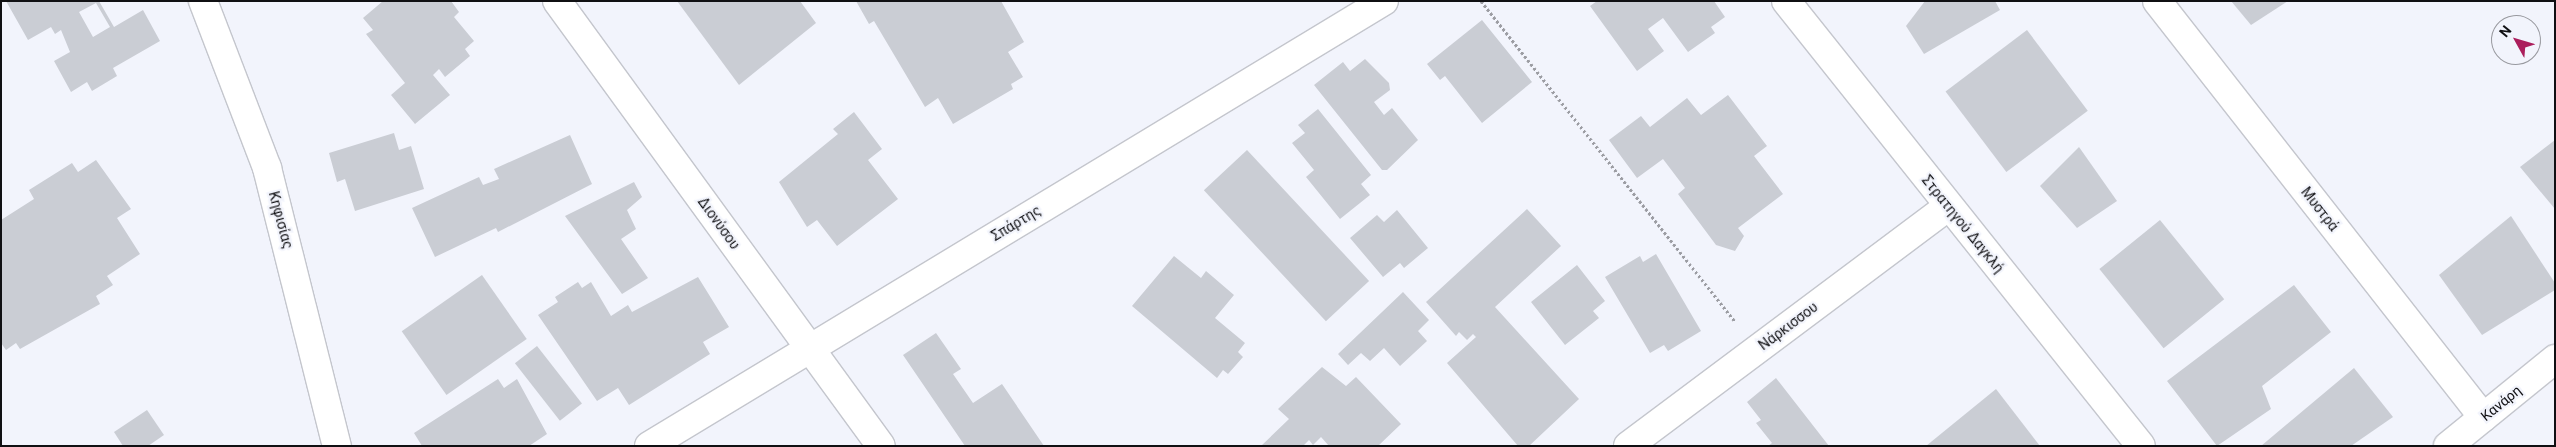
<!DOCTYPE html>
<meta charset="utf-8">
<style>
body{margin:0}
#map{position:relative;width:2556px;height:447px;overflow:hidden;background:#f2f4fc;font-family:Roboto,sans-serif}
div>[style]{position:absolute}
.building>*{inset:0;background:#cacdd4;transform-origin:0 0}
.path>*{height:3px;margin-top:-1.5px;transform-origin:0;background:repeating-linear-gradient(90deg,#9c9da3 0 2.5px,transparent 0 5px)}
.roads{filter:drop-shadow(1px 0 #c4c6cd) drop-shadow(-1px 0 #c4c6cd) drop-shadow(0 1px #c4c6cd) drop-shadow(0 -1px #c4c6cd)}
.minor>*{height:28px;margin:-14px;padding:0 14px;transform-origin:14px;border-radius:14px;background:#fff}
.primary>*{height:28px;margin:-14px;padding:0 14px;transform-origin:14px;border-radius:14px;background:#fff}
span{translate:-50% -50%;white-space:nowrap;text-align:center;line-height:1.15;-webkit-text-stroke:4.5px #f2f4fc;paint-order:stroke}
.street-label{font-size:14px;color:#101013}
.frame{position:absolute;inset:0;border:2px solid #101013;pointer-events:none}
.north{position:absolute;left:2491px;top:15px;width:50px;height:50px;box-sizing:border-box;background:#f2f4fc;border:1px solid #98999f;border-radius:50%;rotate:309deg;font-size:14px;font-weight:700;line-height:20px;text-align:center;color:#101013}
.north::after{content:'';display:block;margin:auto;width:18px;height:22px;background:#ab1e5c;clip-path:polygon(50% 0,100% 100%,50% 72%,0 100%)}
</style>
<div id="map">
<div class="building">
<i style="clip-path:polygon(evenodd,6px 1px,99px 1px,114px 27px,143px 10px,160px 41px,113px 68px,117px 76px,92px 91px,87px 82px,71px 92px,54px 61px,70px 52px,61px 30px,55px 34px,51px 27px,28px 40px,6px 1px,96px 3px,110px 27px,93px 37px,79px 12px,96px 3px)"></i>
<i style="clip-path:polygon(383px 1px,451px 1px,459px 12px,454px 17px,474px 41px,465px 49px,470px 56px,445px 77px,439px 69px,433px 75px,450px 95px,415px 124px,391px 95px,405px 83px,366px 34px,373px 30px,363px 18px)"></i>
<i style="clip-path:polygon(677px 1px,800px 1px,816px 23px,739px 85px)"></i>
<i style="clip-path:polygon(856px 1px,1001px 1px,1024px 42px,1008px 52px,1023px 77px,1011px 84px,1013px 89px,953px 124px,938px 98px,925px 107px,874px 21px,869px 24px)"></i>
<i style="clip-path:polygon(1597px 1px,1714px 1px,1725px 17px,1711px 27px,1715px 33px,1688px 52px,1663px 18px,1648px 29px,1664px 51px,1637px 71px,1590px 6px)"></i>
<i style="clip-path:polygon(1925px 1px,1995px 1px,2000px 10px,1924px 54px,1906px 26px)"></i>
<i style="clip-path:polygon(2231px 1px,2288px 1px,2251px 25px)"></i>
<i style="clip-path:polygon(1482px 20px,1532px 82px,1482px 123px,1445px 76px,1440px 80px,1427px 64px)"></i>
<i style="left:2027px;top:30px;width:101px;height:102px;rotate:53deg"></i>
<i style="clip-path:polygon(1365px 59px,1389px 83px,1390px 90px,1374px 102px,1384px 115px,1392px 108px,1418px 140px,1387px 170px,1382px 170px,1314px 85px,1343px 62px,1350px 71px)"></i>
<i style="clip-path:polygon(1728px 95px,1767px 146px,1754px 156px,1783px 194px,1738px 228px,1744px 236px,1735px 251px,1716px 245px,1678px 194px,1685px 188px,1663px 159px,1637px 178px,1609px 140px,1641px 116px,1650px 127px,1687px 98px,1701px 115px)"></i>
<i style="clip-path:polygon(1318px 109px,1371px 175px,1361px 184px,1370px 195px,1340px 219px,1306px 177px,1314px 170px,1292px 143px,1305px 133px,1298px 125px)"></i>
<i style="clip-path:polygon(854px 112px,882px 149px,868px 160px,898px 199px,837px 246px,817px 220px,807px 227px,779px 182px,838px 134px,833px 129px)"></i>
<i style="clip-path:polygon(394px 133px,399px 150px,411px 146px,424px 189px,355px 211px,345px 179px,337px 182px,329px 153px)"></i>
<i style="clip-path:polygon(570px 135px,592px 184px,498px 232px,496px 228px,435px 257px,412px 208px,479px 177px,483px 185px,499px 179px,494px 169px)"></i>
<i style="clip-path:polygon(2555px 140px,2555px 209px,2520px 167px)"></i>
<i style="clip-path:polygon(2079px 147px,2117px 201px,2077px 228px,2040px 186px)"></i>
<i style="left:1247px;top:150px;width:179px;height:59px;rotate:47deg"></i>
<i style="clip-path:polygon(96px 160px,131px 209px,117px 218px,140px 254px,107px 276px,113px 285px,96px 296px,100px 304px,20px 349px,16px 343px,6px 350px,1px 343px,1px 220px,34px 199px,29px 190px,72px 163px,78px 172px)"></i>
<i style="clip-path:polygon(634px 182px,642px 197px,627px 210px,636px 229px,621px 239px,648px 278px,622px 294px,565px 216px)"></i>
<i style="clip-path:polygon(1527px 209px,1561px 246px,1495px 307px,1579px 399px,1529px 446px,1518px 446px,1447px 363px,1476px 337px,1473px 334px,1467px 340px,1459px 332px,1456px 336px,1426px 302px)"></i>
<i style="clip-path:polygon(1397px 210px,1428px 248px,1404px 268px,1400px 263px,1383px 277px,1350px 238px,1377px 215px,1384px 222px)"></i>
<i style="clip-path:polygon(2511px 216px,2555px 283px,2555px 290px,2482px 335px,2439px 275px)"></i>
<i style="left:2160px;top:220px;width:102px;height:78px;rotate:51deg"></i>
<i style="clip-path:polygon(1656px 254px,1701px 331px,1668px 351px,1664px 345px,1650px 353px,1605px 277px,1640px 256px,1643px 262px)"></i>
<i style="clip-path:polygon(1174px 256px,1201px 278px,1206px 271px,1234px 295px,1215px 318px,1245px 343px,1238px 352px,1243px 357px,1228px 374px,1223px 370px,1217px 378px,1132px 306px)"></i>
<i style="clip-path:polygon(1577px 265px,1605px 301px,1593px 311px,1599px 318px,1565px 345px,1531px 302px)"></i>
<i style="left:482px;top:275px;width:78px;height:98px;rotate:55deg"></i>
<i style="clip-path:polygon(698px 277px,729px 327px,703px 342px,710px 354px,629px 405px,618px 388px,597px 401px,538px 315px,558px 302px,555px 297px,578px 282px,582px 288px,591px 282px,611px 316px,628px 305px,632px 312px)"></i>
<i style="clip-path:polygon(2294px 285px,2331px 332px,2262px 386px,2271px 409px,2217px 446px,2167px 381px)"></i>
<i style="clip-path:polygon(1403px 292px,1429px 320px,1418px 331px,1427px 341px,1400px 366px,1384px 348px,1370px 361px,1361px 353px,1348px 365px,1338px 354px)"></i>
<i style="clip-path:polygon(936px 333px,961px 369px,953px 374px,973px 403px,1002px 384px,1044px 446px,965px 446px,903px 355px)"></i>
<i style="left:537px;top:346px;width:73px;height:28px;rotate:52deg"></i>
<i style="clip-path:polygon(1322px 367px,1346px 386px,1356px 377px,1401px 424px,1378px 446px,1329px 446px,1321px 437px,1313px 445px,1309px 440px,1303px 446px,1261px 446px,1289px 419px,1278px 409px)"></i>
<i style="clip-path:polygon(2354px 368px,2393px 417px,2351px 446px,2261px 446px)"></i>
<i style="clip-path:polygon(1776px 378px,1829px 446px,1768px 446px,1772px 443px,1756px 423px,1761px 420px,1747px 402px)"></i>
<i style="clip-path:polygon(498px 379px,504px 388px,517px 379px,547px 434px,529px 446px,422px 446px,414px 433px)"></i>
<i style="clip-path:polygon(1996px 389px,2040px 446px,1926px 446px)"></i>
<i style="clip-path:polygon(147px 410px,164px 435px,148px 446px,123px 446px,114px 432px)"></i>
</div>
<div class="path">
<i style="left:1481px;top:1px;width:409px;rotate:51.6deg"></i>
</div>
<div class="roads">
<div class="minor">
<i style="left:557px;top:1px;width:550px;rotate:53.94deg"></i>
<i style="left:1786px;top:1px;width:569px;rotate:51.42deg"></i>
<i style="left:2157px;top:1px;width:529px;rotate:51.92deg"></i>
<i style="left:649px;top:446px;width:859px;rotate:-31.19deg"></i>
<i style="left:1628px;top:446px;width:399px;rotate:-36.8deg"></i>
<i style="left:2448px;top:446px;width:138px;rotate:-39.1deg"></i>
</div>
<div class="primary">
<i style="left:203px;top:1px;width:179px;rotate:69deg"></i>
<i style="left:267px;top:168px;width:287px;rotate:75.9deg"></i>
</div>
</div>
<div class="street-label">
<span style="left:2320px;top:209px;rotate:52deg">Μυστρά</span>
<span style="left:281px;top:220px;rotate:75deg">Κηφισίας</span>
<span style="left:719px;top:223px;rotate:54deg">Διονύσου</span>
<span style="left:1016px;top:223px;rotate:-31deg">Σπάρτης</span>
<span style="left:1963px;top:224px;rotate:51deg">Στρατηγού Δαγκλή</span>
<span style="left:1788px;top:326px;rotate:-37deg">Νάρκισσου</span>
<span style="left:2501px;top:403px;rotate:-39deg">Κανάρη</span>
</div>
<div class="frame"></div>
<div class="north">N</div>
</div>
